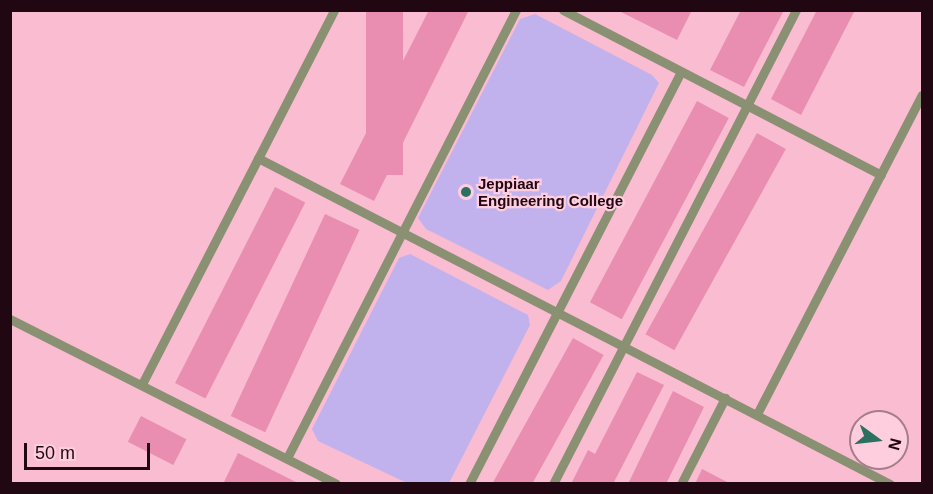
<!DOCTYPE html>
<style>
body{margin:0}
#map{position:relative;width:933px;height:494px;overflow:hidden;background:#fabcd1;font-family:Helvetica,sans-serif}
div>[style]{position:absolute}
.green>*{inset:0;background:#c1b2ee}
.building>*{inset:0;background:#e98eb0;transform-origin:0 0}
.service>*{height:9px;margin:-4.5px;padding:0 4.5px;transform-origin:4.5px;border-radius:4.5px;background:#8a9072}
.dots>*{width:16px;height:16px;translate:-50% -50%;box-sizing:border-box;border:3px solid #fecede;border-radius:50%}
span{translate:-50% -50%;white-space:nowrap;text-align:center;line-height:1.15;-webkit-text-stroke:4.5px #fecede;paint-order:stroke}
.poi-label{font-size:15px;color:#200711;font-weight:700}
.left{translate:0 -50%;text-align:left}
.frame{position:absolute;inset:0;border:12px solid #200711;pointer-events:none}
.north{position:absolute;left:849px;top:410px;width:60px;height:60px;box-sizing:border-box;background:#fecede;border:2px solid #a57e8c;border-radius:50%;rotate:105deg;font-size:16px;font-weight:700;line-height:24px;text-align:center;color:#200711}
.north::after{content:'';display:block;margin:auto;width:21px;height:27px;background:#2d7061;clip-path:polygon(50% 0,100% 100%,50% 72%,0 100%)}
.scale{position:absolute;left:24px;top:443px;width:126px;height:27px;box-sizing:border-box;border:3px solid #200711;border-top:0;padding-left:8px;font-size:18px;line-height:21px;white-space:nowrap;color:#200711;-webkit-text-stroke:4px #fecede;paint-order:stroke}
</style>
<div id="map">
<div class="green">
<i style="clip-path:polygon(535px 14px,652px 75px,659px 83px,561px 281px,548px 290px,426px 229px,418px 218px,520px 19px)"></i>
<i style="clip-path:polygon(410px 254px,528px 315px,530px 325px,449px 483px,407px 483px,318px 441px,312px 429px,399px 258px)"></i>
</div>
<div class="building">
<i style="left:366px;top:10px;width:37px;height:165px"></i>
<i style="clip-path:polygon(429px 10px,469px 10px,374px 201px,340px 184px)"></i>
<i style="clip-path:polygon(617px 10px,692px 10px,677px 40px)"></i>
<i style="clip-path:polygon(741px 10px,784px 10px,744px 87px,710px 70px)"></i>
<i style="clip-path:polygon(817px 10px,855px 10px,801px 115px,771px 99px)"></i>
<i style="left:697px;top:101px;width:36px;height:228px;rotate:28deg"></i>
<i style="left:757px;top:133px;width:33px;height:230px;rotate:29deg"></i>
<i style="left:275px;top:187px;width:34px;height:220px;rotate:27deg"></i>
<i style="left:325px;top:214px;width:38px;height:223px;rotate:25deg"></i>
<i style="left:573px;top:338px;width:35px;height:164px;rotate:29deg"></i>
<i style="clip-path:polygon(637px 372px,664px 385px,613px 484px,571px 484px,588px 450px,595px 454px)"></i>
<i style="clip-path:polygon(673px 391px,704px 407px,666px 484px,628px 484px)"></i>
<i style="left:141px;top:416px;width:51px;height:29px;rotate:27deg"></i>
<i style="clip-path:polygon(238px 453px,300px 484px,223px 484px)"></i>
<i style="clip-path:polygon(702px 469px,731px 484px,695px 484px)"></i>
</div>
<div class="service">
<i style="left:563px;top:10px;width:358px;rotate:27.4deg"></i>
<i style="left:258px;top:158px;width:711px;rotate:27.29deg"></i>
<i style="left:10px;top:319px;width:365px;rotate:26.8deg"></i>
<i style="left:142px;top:384px;width:420px;rotate:-62.8deg"></i>
<i style="left:757px;top:414px;width:359px;rotate:-62.7deg"></i>
<i style="left:287px;top:458px;width:503px;rotate:-62.93deg"></i>
<i style="left:469px;top:484px;width:463px;rotate:-62.8deg"></i>
<i style="left:553px;top:484px;width:533px;rotate:-62.86deg"></i>
<i style="left:681px;top:484px;width:97px;rotate:-62.9deg"></i>
</div>
<div class="dots">
<i style="left:466px;top:192px;background:#2d7061"></i>
</div>
<div class="poi-label">
<span class="left" style="left:478px;top:192px">Jeppiaar<br>Engineering College</span>
</div>
<div class="frame"></div>
<div class="north">N</div>
<div class="scale">50 m</div>
</div>
